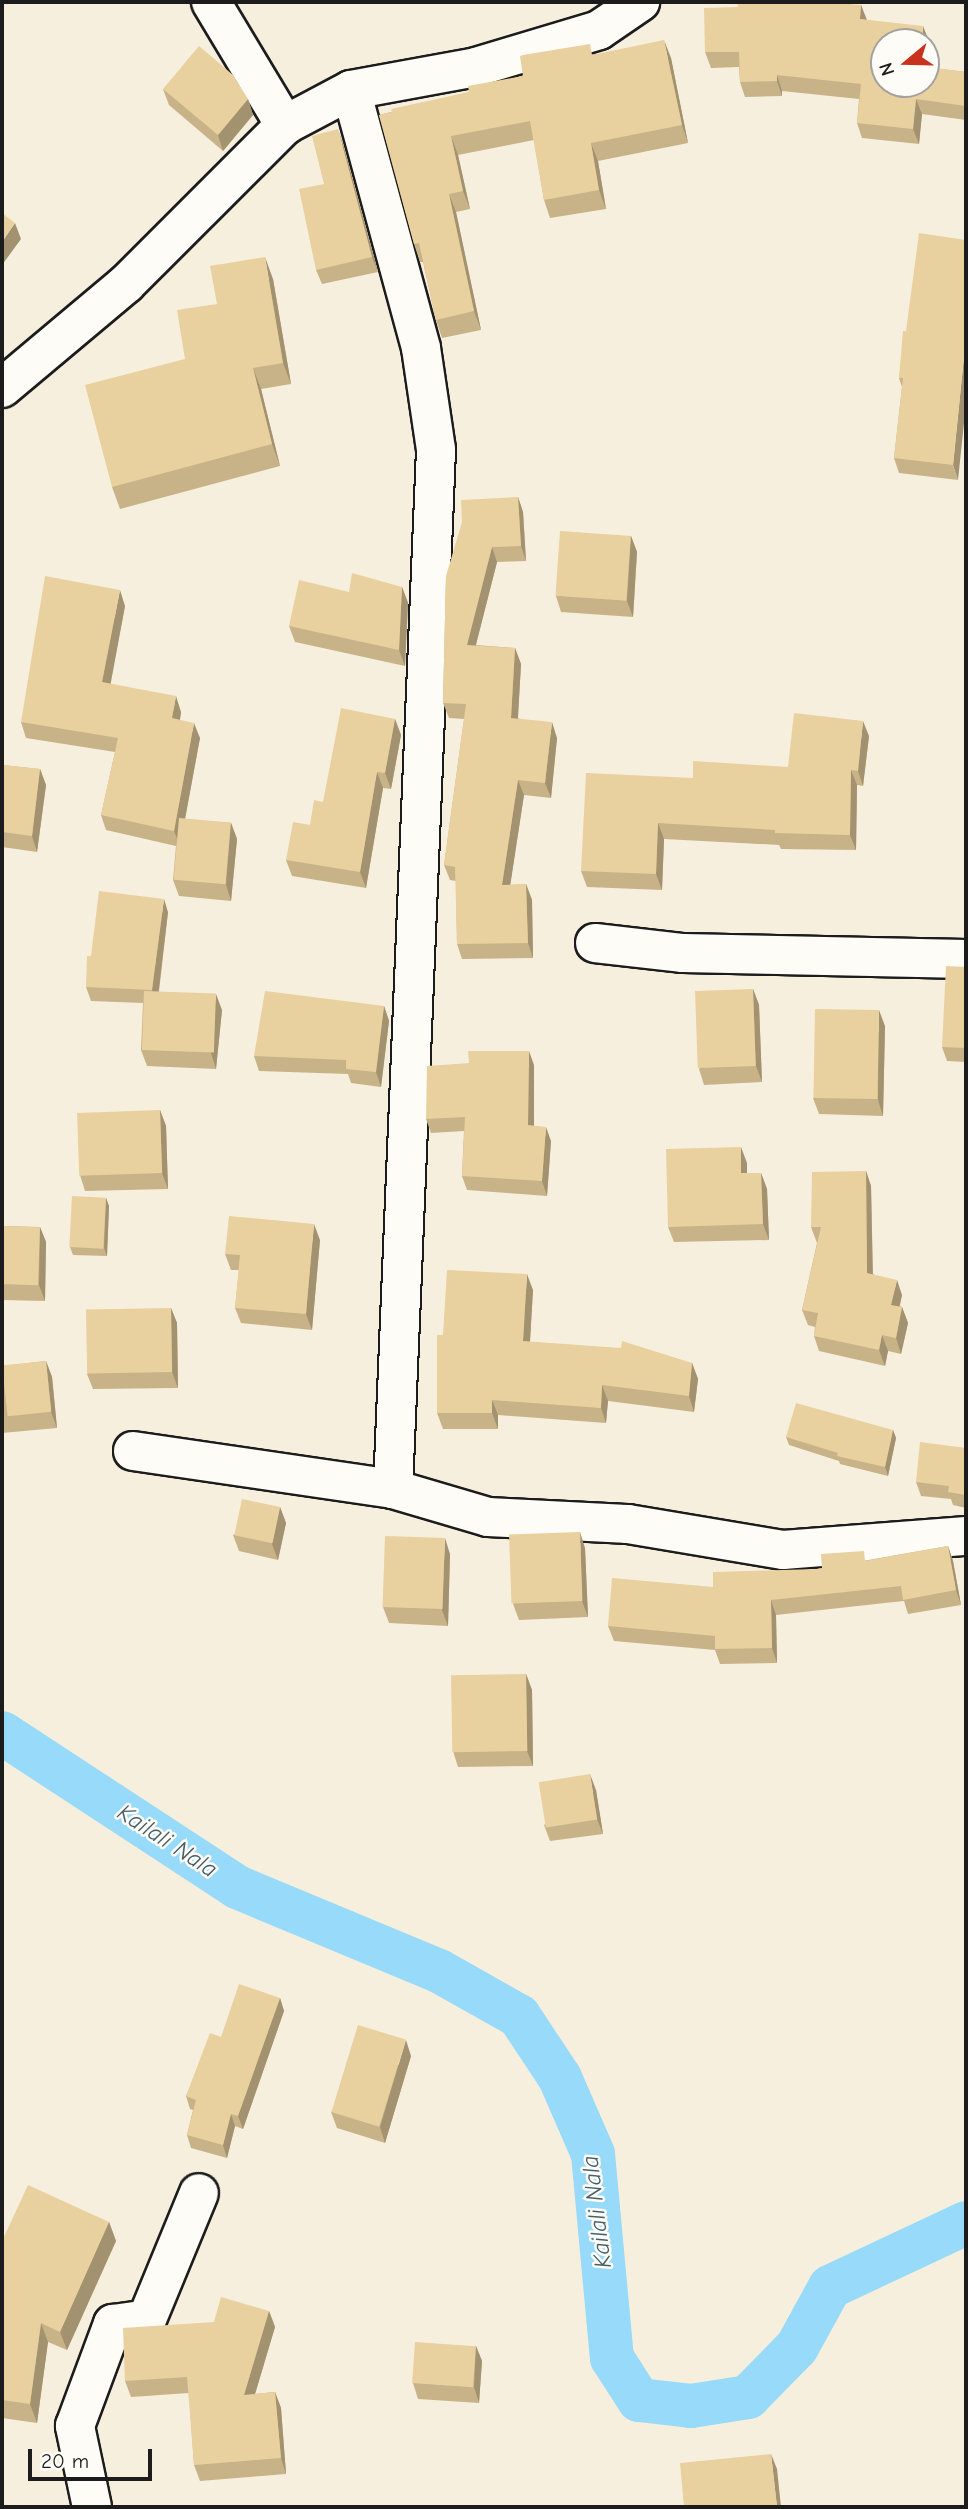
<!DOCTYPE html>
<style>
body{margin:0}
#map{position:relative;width:968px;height:2509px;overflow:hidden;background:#f7efdd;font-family:"Comic Neue",sans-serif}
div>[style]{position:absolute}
.canal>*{height:44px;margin:-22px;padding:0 22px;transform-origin:22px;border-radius:22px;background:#97daf9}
.roads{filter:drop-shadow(2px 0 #1c1c1c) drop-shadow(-2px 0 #1c1c1c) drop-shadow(0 2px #1c1c1c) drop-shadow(0 -2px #1c1c1c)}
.street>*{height:38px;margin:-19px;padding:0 19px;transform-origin:19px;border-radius:19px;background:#fdfcf7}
.secondary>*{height:38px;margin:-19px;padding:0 19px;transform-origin:19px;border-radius:19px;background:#fdfcf7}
.wall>*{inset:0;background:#c8b389}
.shaded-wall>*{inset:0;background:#a3926f}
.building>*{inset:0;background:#e9d09f;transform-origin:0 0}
span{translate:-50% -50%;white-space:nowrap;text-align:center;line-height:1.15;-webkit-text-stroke:5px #fdfcf7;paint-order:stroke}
.water-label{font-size:24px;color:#475e69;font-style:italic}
.frame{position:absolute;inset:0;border:4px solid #1c1c1c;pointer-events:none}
.north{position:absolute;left:870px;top:28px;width:70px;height:70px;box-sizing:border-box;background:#fdfcf7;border:2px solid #a3a29f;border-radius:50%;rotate:251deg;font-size:19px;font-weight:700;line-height:28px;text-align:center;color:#1c1c1c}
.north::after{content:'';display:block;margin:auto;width:24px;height:32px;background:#c8321e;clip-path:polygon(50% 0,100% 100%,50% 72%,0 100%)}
.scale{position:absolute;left:28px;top:2449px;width:124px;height:32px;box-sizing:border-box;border:4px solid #1c1c1c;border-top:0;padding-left:9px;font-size:21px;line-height:24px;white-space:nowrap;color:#1c1c1c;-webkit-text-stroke:5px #fdfcf7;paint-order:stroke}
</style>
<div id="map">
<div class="canal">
<i style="left:2px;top:1733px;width:281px;rotate:33.2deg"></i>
<i style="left:237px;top:1887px;width:219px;rotate:22.6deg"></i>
<i style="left:439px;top:1971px;width:92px;rotate:29.4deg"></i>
<i style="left:519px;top:2016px;width:74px;rotate:56.5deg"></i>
<i style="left:560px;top:2078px;width:83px;rotate:66.5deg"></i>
<i style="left:593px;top:2154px;width:205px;rotate:84.7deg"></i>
<i style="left:612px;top:2358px;width:50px;rotate:57.3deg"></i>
<i style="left:639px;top:2400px;width:52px;rotate:6.6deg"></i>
<i style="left:691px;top:2406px;width:58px;rotate:-9deg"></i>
<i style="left:748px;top:2397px;width:70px;rotate:-45.6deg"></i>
<i style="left:797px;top:2347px;width:68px;rotate:-61.2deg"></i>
<i style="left:830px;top:2287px;width:150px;rotate:-25.2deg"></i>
</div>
<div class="roads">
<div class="street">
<i style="left:211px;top:2px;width:144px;rotate:59deg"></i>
<i style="left:351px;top:90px;width:267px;rotate:74.8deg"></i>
<i style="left:421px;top:348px;width:103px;rotate:81.6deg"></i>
<i style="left:436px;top:450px;width:1040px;rotate:92.37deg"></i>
<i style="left:595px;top:943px;width:89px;rotate:6.5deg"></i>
<i style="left:683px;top:953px;width:283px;rotate:1.2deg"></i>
<i style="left:133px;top:1451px;width:263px;rotate:8.3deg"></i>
<i style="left:393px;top:1489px;width:99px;rotate:16.4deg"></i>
<i style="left:488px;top:1517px;width:140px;rotate:2.9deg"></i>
<i style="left:628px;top:1524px;width:157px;rotate:9.5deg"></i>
<i style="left:783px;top:1550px;width:184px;rotate:-4.4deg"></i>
<i style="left:92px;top:2507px;width:83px;rotate:-101.9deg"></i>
<i style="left:75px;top:2426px;width:109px;rotate:-69.6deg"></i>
<i style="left:113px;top:2324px;width:34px;rotate:-8deg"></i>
<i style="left:147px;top:2319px;width:136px;rotate:-67.6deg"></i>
</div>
<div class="secondary">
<i style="left:2px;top:388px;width:162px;rotate:-40deg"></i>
<i style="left:126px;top:284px;width:225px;rotate:-45deg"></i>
<i style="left:285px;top:125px;width:75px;rotate:-27.9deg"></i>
<i style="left:351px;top:90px;width:127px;rotate:-10.4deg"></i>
<i style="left:476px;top:67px;width:128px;rotate:-16.7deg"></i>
<i style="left:599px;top:30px;width:50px;rotate:-34.3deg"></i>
</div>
</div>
<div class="wall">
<i style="clip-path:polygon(861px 5px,866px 20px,929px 41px,926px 67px,966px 72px,966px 120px,922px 114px,919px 144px,862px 138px,857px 123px,859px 99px,782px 91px,782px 96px,745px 97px,740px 82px,739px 67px,711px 68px,705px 52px)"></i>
<i style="clip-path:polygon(594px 54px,671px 58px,688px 143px,598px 161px,606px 209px,550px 218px,544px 200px,534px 140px,458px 155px,470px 209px,456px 212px,481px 330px,442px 338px,436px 320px,423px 262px,420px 262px,414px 244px,379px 115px,469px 92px)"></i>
<i style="clip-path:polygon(163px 89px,248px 99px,253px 115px,223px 151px,169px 105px)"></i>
<i style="clip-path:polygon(343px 144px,378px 272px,322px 284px,316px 270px,324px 184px)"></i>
<i style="clip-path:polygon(273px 279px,291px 384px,261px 389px,280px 466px,120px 509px,112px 487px,217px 304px)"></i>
<i style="clip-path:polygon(906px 331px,958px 480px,899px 473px,894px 458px,902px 387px,899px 378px)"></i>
<i style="clip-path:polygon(518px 497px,523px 512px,526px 561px,497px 562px,476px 645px,515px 648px,521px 664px,518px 718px,557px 738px,551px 798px,524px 795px,510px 885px,526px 884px,532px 900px,533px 958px,462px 959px,457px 944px,456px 881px,450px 880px,444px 865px,464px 719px,449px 718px,443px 703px,446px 576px)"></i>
<i style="clip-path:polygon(631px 536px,637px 552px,633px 617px,561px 612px,556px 596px)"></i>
<i style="clip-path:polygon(402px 587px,408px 603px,405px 666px,295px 642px,289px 626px,349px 592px)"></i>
<i style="clip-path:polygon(125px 606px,110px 684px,181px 712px,180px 720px,200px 738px,185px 819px,231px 823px,237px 839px,231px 901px,179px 896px,173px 880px,176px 846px,106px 830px,101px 815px,115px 752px,26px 738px,21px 722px)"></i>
<i style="clip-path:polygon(395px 719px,401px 735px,391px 789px,383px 788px,366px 888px,292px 876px,286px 860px,310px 825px,323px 802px)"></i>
<i style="clip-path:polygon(869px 736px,863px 786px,857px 785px,856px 850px,781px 849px,779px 845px,664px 839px,662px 890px,587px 887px,581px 871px,693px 778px,788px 767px)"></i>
<i style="clip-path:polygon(2px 765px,40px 769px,46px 785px,37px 852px,2px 847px)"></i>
<i style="clip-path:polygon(168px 912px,159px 992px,222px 1010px,216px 1069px,147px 1066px,141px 1050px,143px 1003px,91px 1001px,86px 987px,91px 956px)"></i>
<i style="clip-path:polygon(966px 967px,966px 1062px,947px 1061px,942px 1047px)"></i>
<i style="clip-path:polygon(753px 989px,759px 1005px,762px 1082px,704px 1085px,699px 1069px)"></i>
<i style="clip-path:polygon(384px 1006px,389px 1021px,381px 1087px,351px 1083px,348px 1074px,259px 1071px,254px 1056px)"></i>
<i style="clip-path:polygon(885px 1026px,883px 1116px,819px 1114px,813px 1098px)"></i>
<i style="clip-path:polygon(534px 1065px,534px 1126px,551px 1141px,547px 1196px,467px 1190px,462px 1176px,464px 1131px,431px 1133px,426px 1119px)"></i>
<i style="clip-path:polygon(160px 1110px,166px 1126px,168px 1189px,85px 1191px,80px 1175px)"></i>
<i style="clip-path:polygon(747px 1163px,747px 1173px,761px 1173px,767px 1189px,769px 1240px,674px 1242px,668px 1227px)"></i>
<i style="clip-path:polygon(866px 1171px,871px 1186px,873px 1274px,902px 1295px,900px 1306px,902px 1307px,908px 1323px,901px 1354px,888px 1351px,885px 1366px,819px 1351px,814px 1336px,815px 1327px,808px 1325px,802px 1310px,817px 1243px,811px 1227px)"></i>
<i style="clip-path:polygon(106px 1198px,109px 1206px,107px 1256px,73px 1255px,70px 1247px)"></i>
<i style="clip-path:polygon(2px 1226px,40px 1227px,46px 1242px,45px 1301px,2px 1300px)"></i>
<i style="clip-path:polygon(320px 1240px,312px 1330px,241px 1323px,235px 1308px,239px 1270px,231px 1270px,225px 1254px)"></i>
<i style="clip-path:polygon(533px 1290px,530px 1342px,692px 1363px,698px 1379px,694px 1412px,608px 1401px,606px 1423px,498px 1415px,498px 1429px,443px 1429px,437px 1413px,443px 1335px)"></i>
<i style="clip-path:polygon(171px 1308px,177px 1323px,178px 1388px,93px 1389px,87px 1374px)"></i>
<i style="clip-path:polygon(46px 1361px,52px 1377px,57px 1428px,2px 1433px,2px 1366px)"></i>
<i style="clip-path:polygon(893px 1430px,896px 1438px,888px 1476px,840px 1464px,839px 1461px,789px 1445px,786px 1437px)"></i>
<i style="clip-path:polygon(966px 1448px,966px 1508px,953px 1505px,951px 1499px,921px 1496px,916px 1482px)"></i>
<i style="clip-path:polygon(280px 1507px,286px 1523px,278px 1560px,239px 1551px,233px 1535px)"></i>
<i style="clip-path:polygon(948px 1546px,953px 1561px,961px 1605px,908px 1614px,904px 1601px,776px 1615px,777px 1663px,720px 1664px,715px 1650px,614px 1641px,608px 1626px,817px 1569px)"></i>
<i style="clip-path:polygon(585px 1548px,588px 1617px,519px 1620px,513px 1604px)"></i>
<i style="clip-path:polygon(450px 1554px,448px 1626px,389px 1623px,383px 1607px)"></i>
<i style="clip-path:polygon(526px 1674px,532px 1690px,533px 1766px,458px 1767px,453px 1751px)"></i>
<i style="clip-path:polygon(596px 1790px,603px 1834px,550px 1841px,544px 1825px)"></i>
<i style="clip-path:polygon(280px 1998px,284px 2011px,243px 2129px,235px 2126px,227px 2158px,191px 2148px,187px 2135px,193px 2110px,190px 2109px,186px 2096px,221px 2037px)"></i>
<i style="clip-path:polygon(411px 2056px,385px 2143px,337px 2128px,331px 2112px)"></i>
<i style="clip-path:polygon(109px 2222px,116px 2241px,67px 2350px,48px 2342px,37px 2423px,2px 2418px,2px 2238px)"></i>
<i style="clip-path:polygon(269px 2311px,275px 2327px,255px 2394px,275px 2392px,281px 2408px,286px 2474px,200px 2481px,194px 2465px,189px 2393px,131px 2397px,125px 2381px,214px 2322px)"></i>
<i style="clip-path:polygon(476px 2346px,482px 2361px,479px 2403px,418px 2399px,413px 2383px)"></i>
</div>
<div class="shaded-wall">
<i style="clip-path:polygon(861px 5px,867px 20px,860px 19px)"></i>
<i style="clip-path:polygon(923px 26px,929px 41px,926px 70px,926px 42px,922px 42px)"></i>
<i style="clip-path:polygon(664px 40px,671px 58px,688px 143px,682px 125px)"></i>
<i style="clip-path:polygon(777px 75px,782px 91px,782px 96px,777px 81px)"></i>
<i style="clip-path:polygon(248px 99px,253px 115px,223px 151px,218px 135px)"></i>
<i style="clip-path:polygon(916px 99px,922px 114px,919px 144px,913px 129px)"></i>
<i style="clip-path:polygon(338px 129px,343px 144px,378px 272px,372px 257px)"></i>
<i style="clip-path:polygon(451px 136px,458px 155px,470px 209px,463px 191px)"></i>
<i style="clip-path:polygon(591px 143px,598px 161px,606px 209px,599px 190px)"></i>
<i style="clip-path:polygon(449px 194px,456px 212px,481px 330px,474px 311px)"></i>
<i style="clip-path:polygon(15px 223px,21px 239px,2px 265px,2px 242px)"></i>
<i style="clip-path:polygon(265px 257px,273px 279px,291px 384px,283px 363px)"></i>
<i style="clip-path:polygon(966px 337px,966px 404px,958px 480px,953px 465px)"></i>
<i style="clip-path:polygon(253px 368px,261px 389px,280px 466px,272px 444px)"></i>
<i style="clip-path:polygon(518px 497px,523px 512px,526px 561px,521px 546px)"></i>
<i style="clip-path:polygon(631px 536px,637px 552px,633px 617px,627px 601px)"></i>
<i style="clip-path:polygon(492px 547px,497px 562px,472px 660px,467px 645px)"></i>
<i style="clip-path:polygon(402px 587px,408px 603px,405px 666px,399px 650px)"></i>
<i style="clip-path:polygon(120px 590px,125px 606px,108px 698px,102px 682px)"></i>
<i style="clip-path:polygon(515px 648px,521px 664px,517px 733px,511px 718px)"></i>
<i style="clip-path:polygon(176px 696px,181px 712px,178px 733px,172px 718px)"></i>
<i style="clip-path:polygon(395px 719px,401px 735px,391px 789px,385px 773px)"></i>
<i style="clip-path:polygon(863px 721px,869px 736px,863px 786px,858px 771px)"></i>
<i style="clip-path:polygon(552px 722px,557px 738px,551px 798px,545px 783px)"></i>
<i style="clip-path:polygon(194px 723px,200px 738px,180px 846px,174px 831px)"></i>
<i style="clip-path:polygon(40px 769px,46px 785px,37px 852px,32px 836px)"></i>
<i style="clip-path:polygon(851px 770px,857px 785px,856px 850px,850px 835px)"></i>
<i style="clip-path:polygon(377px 772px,383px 788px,366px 888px,360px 872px)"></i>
<i style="clip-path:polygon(518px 780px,524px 795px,508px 900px,502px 885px)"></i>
<i style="clip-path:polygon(231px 823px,237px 839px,231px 901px,226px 885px)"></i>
<i style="clip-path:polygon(658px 823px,664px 839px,662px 890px,656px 874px)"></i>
<i style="clip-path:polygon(526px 884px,532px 900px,533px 958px,528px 943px)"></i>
<i style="clip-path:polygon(164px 899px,168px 912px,157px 1004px,152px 990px)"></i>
<i style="clip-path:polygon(753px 989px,759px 1005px,762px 1082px,756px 1066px)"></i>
<i style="clip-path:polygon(216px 994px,222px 1010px,216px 1069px,211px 1053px)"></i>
<i style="clip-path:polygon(384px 1006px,389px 1021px,381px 1087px,376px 1072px)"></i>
<i style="clip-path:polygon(879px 1010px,885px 1026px,883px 1116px,878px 1100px)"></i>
<i style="clip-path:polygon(529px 1051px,534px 1065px,534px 1140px,528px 1125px)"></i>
<i style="clip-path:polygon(160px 1110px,166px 1126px,168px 1189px,162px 1173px)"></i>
<i style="clip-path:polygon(546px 1127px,551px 1141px,547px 1196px,542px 1181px)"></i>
<i style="clip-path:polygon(741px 1147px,747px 1163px,747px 1189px,741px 1173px)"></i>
<i style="clip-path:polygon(866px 1171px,871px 1186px,873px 1289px,867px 1273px)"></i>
<i style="clip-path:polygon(761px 1173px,767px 1189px,769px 1240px,763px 1224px)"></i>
<i style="clip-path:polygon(106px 1198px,109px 1206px,107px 1256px,104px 1248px)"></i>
<i style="clip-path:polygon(314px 1224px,320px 1240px,312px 1330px,306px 1314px)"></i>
<i style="clip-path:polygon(40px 1227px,46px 1242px,45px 1301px,39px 1285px)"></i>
<i style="clip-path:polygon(527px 1274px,533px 1290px,529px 1357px,523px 1341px)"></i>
<i style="clip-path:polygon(897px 1280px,902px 1295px,896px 1320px,891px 1305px)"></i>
<i style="clip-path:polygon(902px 1307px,908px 1323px,901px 1354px,896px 1338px)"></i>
<i style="clip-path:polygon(171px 1308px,177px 1323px,178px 1388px,172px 1372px)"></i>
<i style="clip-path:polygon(882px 1335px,888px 1351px,885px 1366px,879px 1350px)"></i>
<i style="clip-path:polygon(46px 1361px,52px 1377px,57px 1428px,51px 1412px)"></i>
<i style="clip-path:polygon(692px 1363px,698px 1379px,694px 1412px,689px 1396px)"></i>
<i style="clip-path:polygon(602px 1385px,608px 1401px,606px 1423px,601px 1408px)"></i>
<i style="clip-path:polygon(492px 1400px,498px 1415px,498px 1429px,492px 1413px)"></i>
<i style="clip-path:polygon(893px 1430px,896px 1438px,888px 1476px,885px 1467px)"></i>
<i style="clip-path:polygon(280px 1507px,286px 1523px,278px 1560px,272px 1544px)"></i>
<i style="clip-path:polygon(580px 1532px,585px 1548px,588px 1617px,582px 1601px)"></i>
<i style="clip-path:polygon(445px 1538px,450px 1554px,448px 1626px,442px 1610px)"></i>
<i style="clip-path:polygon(948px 1546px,953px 1561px,961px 1605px,956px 1590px)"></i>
<i style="clip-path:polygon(771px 1600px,776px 1615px,777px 1663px,772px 1648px)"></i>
<i style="clip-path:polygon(526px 1674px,532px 1690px,533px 1766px,527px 1751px)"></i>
<i style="clip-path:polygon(590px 1774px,596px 1790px,603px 1834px,597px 1819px)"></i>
<i style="clip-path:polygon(280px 1998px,284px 2011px,243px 2129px,238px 2116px)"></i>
<i style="clip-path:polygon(406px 2040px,411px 2056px,385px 2143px,380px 2127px)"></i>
<i style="clip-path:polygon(231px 2114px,235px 2126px,227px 2158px,223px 2145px)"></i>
<i style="clip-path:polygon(109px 2222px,116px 2241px,67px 2350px,60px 2332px)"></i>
<i style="clip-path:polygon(269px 2311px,275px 2327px,250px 2411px,244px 2395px)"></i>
<i style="clip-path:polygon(41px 2323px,48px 2342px,37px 2423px,30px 2404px)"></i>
<i style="clip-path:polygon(476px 2346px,482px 2361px,479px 2403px,474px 2387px)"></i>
<i style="clip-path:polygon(275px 2392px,281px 2408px,286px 2474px,281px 2458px)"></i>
<i style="clip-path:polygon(771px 2454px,777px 2469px,781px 2507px,777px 2507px)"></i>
</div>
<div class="building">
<i style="clip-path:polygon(737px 2px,829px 2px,861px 5px,860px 19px,923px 26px,922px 42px,884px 42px,884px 84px,926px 84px,926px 67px,966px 72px,966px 106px,916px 99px,913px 129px,857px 123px,861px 84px,777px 75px,777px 81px,740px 82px,739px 52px,705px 52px,704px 8px,738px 7px)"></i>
<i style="clip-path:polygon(664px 40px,682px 125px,591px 143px,599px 190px,544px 200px,530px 121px,451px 136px,463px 191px,449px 194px,474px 311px,436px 320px,419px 243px,414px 244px,379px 115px,392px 112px,391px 109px,469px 92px,468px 86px,523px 76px,520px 56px,523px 55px,590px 44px,592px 55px)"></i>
<i style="clip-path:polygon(199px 46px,233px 75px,248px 99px,218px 135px,163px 89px)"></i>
<i style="clip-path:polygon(338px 129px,372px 257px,316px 270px,299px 189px,324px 184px,312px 136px)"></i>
<i style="clip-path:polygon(2px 213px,15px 223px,2px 242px)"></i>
<i style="clip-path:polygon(919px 233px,966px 240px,966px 337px,953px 465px,894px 458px,903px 378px,899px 378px,903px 331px,906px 331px)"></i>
<i style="clip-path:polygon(265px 257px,283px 363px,253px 368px,272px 444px,112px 487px,85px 385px,185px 359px,177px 310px,217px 304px,210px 266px)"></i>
<i style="clip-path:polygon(518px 497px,521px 546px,492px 547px,467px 645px,515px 648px,511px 718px,552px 722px,545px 783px,518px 780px,502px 885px,526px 884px,528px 943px,457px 944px,455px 867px,444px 865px,466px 704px,443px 703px,446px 576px,462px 522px,461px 500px)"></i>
<i style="left:560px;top:531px;width:71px;height:65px;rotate:4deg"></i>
<i style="clip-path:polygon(352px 573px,402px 587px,399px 650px,289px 626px,299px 580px,349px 592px)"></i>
<i style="clip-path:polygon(45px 576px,120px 590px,102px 682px,176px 696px,172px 718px,194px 723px,174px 831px,101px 815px,118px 738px,21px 722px)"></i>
<i style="clip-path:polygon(341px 708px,395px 719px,385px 773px,377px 772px,360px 872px,286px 860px,293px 822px,310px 825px,314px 800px,323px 802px)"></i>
<i style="clip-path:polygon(794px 713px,863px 721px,858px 771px,851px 770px,850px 835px,775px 833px,775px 830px,658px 823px,656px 874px,581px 871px,586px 773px,693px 778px,693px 761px,788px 767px)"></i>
<i style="clip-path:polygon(2px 765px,40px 769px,32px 836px,2px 832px)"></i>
<i style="left:179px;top:818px;width:52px;height:62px;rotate:5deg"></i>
<i style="clip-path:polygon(99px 891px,164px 899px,152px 990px,86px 987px,87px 956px,91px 956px)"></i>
<i style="clip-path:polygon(946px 966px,966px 967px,966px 1048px,942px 1047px)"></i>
<i style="left:753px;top:989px;width:77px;height:58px;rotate:88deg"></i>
<i style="left:144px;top:991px;width:72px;height:59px;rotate:2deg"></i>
<i style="clip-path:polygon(265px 991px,384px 1006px,376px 1072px,346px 1069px,346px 1060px,254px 1056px)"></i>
<i style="left:815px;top:1009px;width:64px;height:89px;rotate:1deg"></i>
<i style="clip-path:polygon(468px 1051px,529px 1051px,528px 1125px,546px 1127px,542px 1181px,462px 1176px,465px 1117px,426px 1119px,427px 1066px,469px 1063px)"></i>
<i style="left:160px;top:1110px;width:63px;height:83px;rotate:88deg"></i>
<i style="clip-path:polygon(741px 1147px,741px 1173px,761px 1173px,763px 1224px,668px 1227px,666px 1149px)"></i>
<i style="clip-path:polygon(866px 1171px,867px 1273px,897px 1280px,891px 1305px,902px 1307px,896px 1338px,882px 1335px,879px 1350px,814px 1336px,818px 1313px,802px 1310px,821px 1227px,811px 1227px,812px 1172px)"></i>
<i style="left:72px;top:1196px;width:34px;height:51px;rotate:3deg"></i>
<i style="clip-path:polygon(229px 1216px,314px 1224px,306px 1314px,235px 1308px,240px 1255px,225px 1254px)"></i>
<i style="left:2px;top:1226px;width:38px;height:58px;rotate:2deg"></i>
<i style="clip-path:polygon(447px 1270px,527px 1274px,523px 1341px,621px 1348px,622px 1341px,692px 1363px,689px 1396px,602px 1385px,601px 1408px,492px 1400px,492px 1413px,437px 1413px,437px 1335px,443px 1335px)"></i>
<i style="left:171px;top:1308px;width:64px;height:85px;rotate:89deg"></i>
<i style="left:46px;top:1361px;width:51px;height:44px;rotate:84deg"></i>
<i style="clip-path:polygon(796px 1403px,893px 1430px,885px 1467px,837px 1456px,838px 1453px,786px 1437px)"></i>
<i style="clip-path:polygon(920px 1442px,966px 1448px,966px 1495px,948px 1492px,949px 1486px,916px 1482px)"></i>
<i style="left:242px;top:1499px;width:39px;height:37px;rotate:12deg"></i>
<i style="left:580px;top:1532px;width:69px;height:71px;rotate:88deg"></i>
<i style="left:385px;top:1536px;width:60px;height:71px;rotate:2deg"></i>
<i style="clip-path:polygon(948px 1546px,956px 1590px,903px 1600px,901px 1586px,771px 1600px,772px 1648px,715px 1649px,715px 1636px,608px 1626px,612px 1578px,713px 1587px,713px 1572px,817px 1569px,822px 1568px,821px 1554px,864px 1551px,865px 1561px)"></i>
<i style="left:526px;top:1674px;width:77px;height:75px;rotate:89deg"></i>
<i style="left:590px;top:1774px;width:46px;height:52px;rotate:81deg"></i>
<i style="clip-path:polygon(239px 1984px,280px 1998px,238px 2116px,231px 2114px,223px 2145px,187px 2135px,196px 2100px,186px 2096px,210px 2033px,221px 2037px)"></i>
<i style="left:358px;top:2025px;width:50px;height:91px;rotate:17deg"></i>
<i style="clip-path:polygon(28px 2185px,109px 2222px,60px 2332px,41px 2323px,30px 2404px,2px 2400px,2px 2238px,3px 2239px)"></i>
<i style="clip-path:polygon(221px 2297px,269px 2311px,244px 2395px,275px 2392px,281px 2458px,194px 2465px,187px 2377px,125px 2381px,123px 2328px,214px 2322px)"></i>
<i style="left:415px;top:2342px;width:61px;height:41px;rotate:4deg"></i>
<i style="clip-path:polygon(771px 2454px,777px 2507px,684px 2507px,680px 2463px)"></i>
</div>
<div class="water-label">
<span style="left:167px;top:1841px;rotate:33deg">Kailali Nala</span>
<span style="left:597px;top:2212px;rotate:-97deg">Kailali Nala</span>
</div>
<div class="frame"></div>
<div class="north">N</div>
<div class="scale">20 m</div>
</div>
